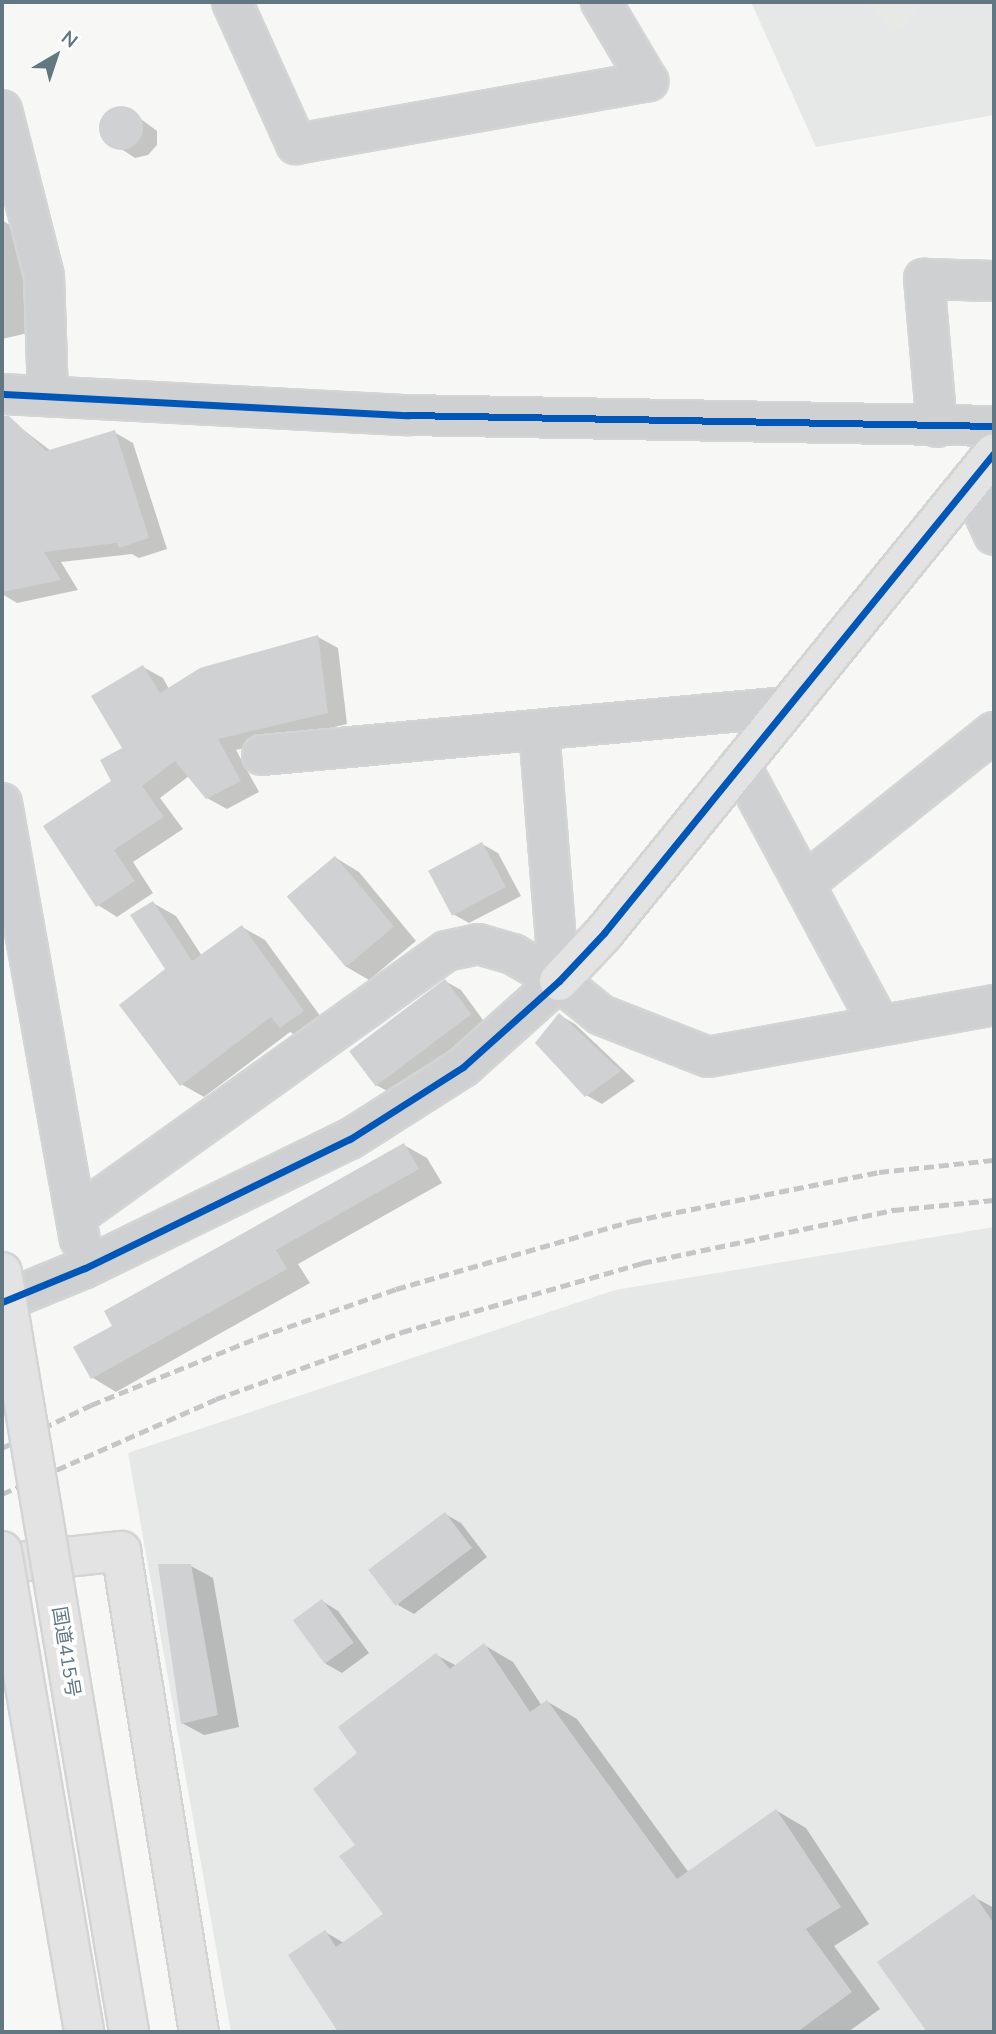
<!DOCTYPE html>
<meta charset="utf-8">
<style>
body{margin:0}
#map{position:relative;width:996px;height:2034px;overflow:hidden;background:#f7f7f6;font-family:"Nunito Sans","Noto Sans JP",sans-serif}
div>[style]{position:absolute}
.built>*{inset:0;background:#e6e8e8}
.green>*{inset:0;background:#e7eae4}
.shadow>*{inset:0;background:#0003}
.building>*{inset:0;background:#cfd1d2;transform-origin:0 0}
.round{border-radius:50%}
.roads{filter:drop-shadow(2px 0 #d3d5d5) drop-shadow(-2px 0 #d3d5d5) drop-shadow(0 2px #d3d5d5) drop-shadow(0 -2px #d3d5d5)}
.street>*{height:38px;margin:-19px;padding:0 19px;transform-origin:19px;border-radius:19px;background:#cfd0d1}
.secondary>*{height:38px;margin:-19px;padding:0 19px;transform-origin:19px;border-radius:19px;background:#e2e3e2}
.rail>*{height:5px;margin-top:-2.5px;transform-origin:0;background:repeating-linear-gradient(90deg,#c4c6c7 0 10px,transparent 0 15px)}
.bridges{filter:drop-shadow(2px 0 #d3d4d4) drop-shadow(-2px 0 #d3d4d4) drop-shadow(0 2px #d3d4d4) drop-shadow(0 -2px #d3d4d4)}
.highway-bridge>*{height:38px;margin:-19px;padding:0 19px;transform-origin:19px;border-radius:19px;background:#e2e3e2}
.cycleway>*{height:7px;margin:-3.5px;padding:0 3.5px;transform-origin:3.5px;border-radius:3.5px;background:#0057b8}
span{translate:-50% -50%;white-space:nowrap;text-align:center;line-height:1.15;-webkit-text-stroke:7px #fff;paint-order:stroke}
.street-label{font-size:19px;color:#617782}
.frame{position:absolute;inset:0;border:4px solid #617782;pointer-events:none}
.north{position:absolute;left:21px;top:21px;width:70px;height:70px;-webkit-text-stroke:5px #fff;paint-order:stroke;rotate:39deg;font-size:19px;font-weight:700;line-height:28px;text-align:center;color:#617782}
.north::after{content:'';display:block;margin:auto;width:24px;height:32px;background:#617782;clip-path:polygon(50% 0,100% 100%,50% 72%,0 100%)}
</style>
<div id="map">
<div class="built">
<i style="clip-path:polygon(751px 2px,994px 2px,994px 115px,816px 147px)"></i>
<i style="clip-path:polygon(994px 1227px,994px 2032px,231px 2032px,128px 1453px,615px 1290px)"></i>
</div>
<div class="green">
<i style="clip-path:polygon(865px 2px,922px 2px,899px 31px)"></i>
</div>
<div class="shadow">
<i style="clip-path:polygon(112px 110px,130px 111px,157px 131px,157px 145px,148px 155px,135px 158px,103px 137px,103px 118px)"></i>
<i style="clip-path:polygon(2px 220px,13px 227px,37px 331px,2px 339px)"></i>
<i style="clip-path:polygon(13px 422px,51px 451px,114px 432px,133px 443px,167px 549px,139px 558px,132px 554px,61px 562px,78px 590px,17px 603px,2px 594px,2px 480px,17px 476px,2px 461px,2px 435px)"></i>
<i style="clip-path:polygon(318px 637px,338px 648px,347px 724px,236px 750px,259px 792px,227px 809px,207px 798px,189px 776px,160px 798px,183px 829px,133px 862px,153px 893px,117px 917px,98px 905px,113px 782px,143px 667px,163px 678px,169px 689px)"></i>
<i style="clip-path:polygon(482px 844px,498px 853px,521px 896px,469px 923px,453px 914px)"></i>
<i style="clip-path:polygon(336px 858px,359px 872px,416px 941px,369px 980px,345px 966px)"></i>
<i style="clip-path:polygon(153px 903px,176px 916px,202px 956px,242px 927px,265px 940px,326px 1024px,303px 1040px,290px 1032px,204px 1097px,181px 1084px,168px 970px)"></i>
<i style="clip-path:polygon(445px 981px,461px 990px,486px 1024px,393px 1094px,376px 1085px)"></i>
<i style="clip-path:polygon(559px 1015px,575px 1024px,635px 1081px,602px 1104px,586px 1095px)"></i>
<i style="clip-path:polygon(404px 1145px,427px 1158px,442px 1183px,298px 1264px,310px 1283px,116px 1392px,93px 1378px,115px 1326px)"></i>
<i style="clip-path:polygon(445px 1514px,461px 1523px,487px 1557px,414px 1614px,398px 1605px)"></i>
<i style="clip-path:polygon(191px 1566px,213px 1578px,239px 1727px,204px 1735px,182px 1723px)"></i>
<i style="clip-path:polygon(322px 1601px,338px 1611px,369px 1653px,342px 1673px,326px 1664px)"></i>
<i style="clip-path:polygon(484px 1645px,513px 1662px,542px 1706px,548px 1702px,577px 1719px,689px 1873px,777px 1811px,806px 1828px,869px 1924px,834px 1946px,880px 2009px,848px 2032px,341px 2032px,290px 1955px,325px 1932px,344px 1943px,385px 1914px,358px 1845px,360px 1753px,436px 1655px,457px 1666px)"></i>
<i style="clip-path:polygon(974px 1897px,994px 1908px,994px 2032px,929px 2032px,880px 1962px)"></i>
</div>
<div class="building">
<i class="round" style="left:99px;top:106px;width:44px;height:44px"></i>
<i style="clip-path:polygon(2px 416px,9px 416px,46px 451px,115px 430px,149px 538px,119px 548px,117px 543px,44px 552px,61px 580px,2px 592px)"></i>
<i style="clip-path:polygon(318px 635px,328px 713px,218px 739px,241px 781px,206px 799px,175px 761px,142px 786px,164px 817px,114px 850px,135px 881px,96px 907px,43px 826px,111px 781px,100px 760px,122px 748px,91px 696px,143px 665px,160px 693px,200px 668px)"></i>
<i style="left:482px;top:842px;width:51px;height:61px;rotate:62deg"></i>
<i style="left:335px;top:856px;width:92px;height:63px;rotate:50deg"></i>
<i style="clip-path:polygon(153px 901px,192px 961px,242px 925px,304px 1011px,280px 1028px,271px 1017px,180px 1086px,119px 1005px,165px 969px,130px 915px)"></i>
<i style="left:445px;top:979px;width:44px;height:120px;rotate:53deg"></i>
<i style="clip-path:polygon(559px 1013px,621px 1071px,585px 1097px,535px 1043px)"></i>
<i style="clip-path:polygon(404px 1143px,419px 1169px,276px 1250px,287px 1269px,91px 1379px,73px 1347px,112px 1326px,104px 1311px)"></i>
<i style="left:445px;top:1512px;width:45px;height:96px;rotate:53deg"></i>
<i style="clip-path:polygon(158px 1564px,191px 1564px,218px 1715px,181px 1724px)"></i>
<i style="left:322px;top:1599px;width:54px;height:36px;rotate:54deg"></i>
<i style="clip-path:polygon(484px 1643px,530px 1712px,547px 1700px,677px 1879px,776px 1809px,841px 1907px,806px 1929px,852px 1992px,797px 2032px,338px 2032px,288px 1955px,325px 1930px,336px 1947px,383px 1914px,339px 1856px,355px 1845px,313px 1789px,357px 1753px,338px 1727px,436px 1653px,450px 1669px)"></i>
<i style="clip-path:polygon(974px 1894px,994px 1924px,994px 2032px,927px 2032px,877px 1962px)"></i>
</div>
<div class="roads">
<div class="street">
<i style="left:232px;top:2px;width:156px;rotate:65.7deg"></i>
<i style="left:296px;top:144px;width:358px;rotate:-10.1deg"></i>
<i style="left:648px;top:81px;width:92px;rotate:-120.7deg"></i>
<i style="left:2px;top:110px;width:171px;rotate:75.8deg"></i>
<i style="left:44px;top:276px;width:120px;rotate:88.1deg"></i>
<i style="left:2px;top:394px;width:406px;rotate:3deg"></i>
<i style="left:407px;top:415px;width:587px;rotate:1.07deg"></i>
<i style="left:937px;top:427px;width:149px;rotate:-95deg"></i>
<i style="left:924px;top:279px;width:70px;rotate:1.6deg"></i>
<i style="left:970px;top:482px;width:58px;rotate:65.6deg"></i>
<i style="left:539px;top:730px;width:252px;rotate:85.4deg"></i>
<i style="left:262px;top:755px;width:526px;rotate:-5.23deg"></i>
<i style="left:740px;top:765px;width:294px;rotate:61.8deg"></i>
<i style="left:2px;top:803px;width:443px;rotate:79.9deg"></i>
<i style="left:804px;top:884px;width:243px;rotate:-38.7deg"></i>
<i style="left:76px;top:1216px;width:455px;rotate:-35.6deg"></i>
<i style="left:446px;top:951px;width:33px;rotate:-12deg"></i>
<i style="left:478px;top:944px;width:36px;rotate:16deg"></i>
<i style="left:513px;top:954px;width:53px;rotate:30.4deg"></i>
<i style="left:559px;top:981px;width:54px;rotate:39deg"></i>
<i style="left:601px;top:1015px;width:115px;rotate:21.4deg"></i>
<i style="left:708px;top:1057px;width:291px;rotate:-10.3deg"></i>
<i style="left:2px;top:1302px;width:90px;rotate:-22.3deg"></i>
<i style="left:85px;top:1268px;width:295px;rotate:-26deg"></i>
<i style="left:350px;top:1139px;width:134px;rotate:-32.5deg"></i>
<i style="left:463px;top:1067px;width:129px;rotate:-41.9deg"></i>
</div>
<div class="secondary">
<i style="left:559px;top:981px;width:66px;rotate:-46.8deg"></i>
<i style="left:604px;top:933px;width:618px;rotate:-50.91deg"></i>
<i style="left:2px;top:1564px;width:120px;rotate:-6.2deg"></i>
<i style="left:121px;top:1551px;width:487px;rotate:80.8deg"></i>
</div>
</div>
<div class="rail">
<i style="left:2px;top:1448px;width:99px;rotate:-25.8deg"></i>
<i style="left:91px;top:1405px;width:181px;rotate:-22deg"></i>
<i style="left:259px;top:1337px;width:145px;rotate:-19.3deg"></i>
<i style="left:396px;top:1289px;width:246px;rotate:-16.1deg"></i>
<i style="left:632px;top:1221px;width:252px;rotate:-11.2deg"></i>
<i style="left:879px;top:1172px;width:116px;rotate:-6deg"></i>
<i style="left:2px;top:1494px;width:234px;rotate:-23.9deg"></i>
<i style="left:216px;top:1399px;width:198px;rotate:-19.8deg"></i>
<i style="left:402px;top:1332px;width:250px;rotate:-16deg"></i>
<i style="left:642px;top:1263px;width:258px;rotate:-11.9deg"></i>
<i style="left:894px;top:1210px;width:100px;rotate:-5.7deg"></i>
</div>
<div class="bridges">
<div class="highway-bridge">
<i style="left:2px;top:1272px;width:771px;rotate:80.51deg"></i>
<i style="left:2px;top:1551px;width:488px;rotate:80.3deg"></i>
</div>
</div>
<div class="cycleway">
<i style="left:2px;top:394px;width:406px;rotate:3deg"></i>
<i style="left:407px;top:415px;width:587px;rotate:1.07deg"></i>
<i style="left:2px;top:1302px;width:90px;rotate:-22.3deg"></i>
<i style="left:85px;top:1268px;width:295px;rotate:-26deg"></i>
<i style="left:350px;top:1139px;width:134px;rotate:-32.5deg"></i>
<i style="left:463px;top:1067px;width:129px;rotate:-41.9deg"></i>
<i style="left:559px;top:981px;width:66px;rotate:-46.8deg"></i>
<i style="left:604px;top:933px;width:618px;rotate:-50.91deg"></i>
</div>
<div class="street-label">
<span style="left:65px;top:1652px;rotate:81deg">国道415号</span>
</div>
<div class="frame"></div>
<div class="north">N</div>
</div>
